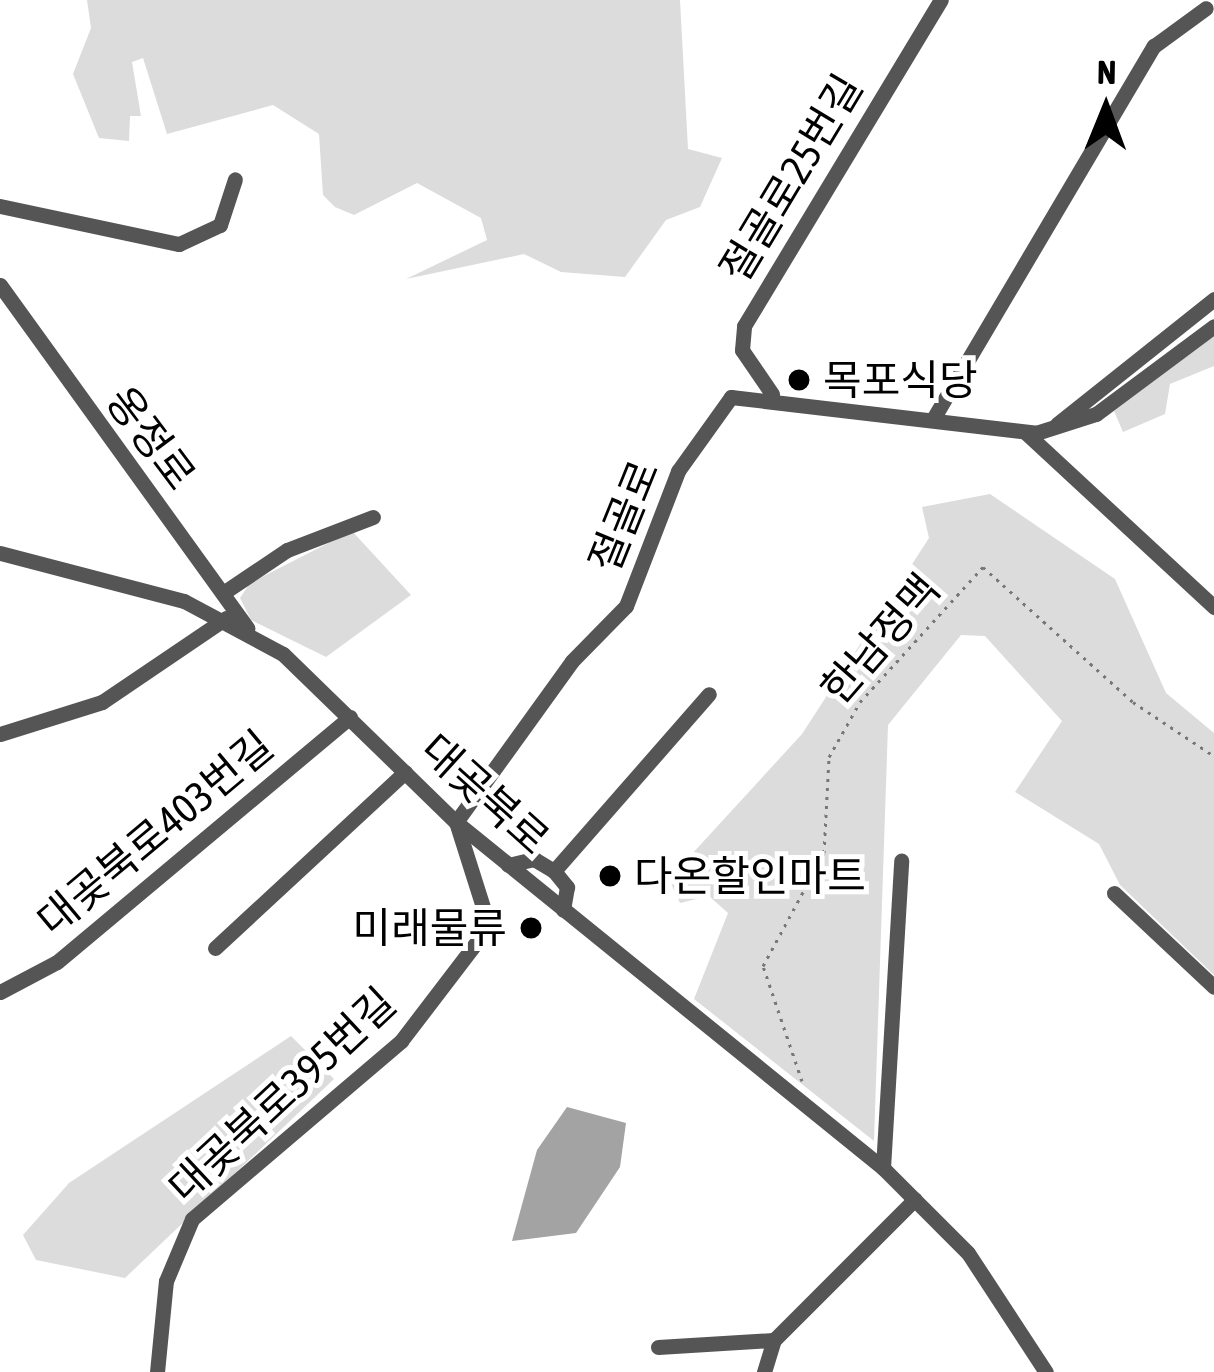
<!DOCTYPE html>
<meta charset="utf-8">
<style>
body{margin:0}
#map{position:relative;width:1214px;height:1372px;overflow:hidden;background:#fff;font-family:"Asap Condensed","Noto Sans KR",sans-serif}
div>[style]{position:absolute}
.green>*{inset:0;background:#dcdcdc}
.water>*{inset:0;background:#a3a3a3}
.path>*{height:3px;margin-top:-1.5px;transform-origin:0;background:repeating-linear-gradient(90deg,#777 0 3px,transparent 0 9px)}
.minor>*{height:15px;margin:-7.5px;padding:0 7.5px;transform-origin:7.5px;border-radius:7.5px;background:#555}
.dots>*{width:33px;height:33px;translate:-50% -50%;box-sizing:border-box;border:6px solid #fff;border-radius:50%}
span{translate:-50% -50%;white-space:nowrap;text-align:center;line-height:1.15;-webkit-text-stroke:10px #fff;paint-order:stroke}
.street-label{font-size:42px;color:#000}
.poi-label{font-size:42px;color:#000}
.left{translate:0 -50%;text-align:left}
.right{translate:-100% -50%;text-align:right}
.north{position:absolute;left:1046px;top:48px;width:120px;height:120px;-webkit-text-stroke:9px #fff;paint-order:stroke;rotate:1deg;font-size:33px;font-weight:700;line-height:48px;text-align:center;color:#000}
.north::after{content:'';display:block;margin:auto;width:42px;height:54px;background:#000;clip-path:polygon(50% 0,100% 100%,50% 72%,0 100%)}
</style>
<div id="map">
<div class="green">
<i style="clip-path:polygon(87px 0,680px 0,688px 149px,722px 158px,700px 207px,666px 220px,625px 277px,561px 272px,524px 254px,406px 279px,487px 240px,481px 218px,417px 183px,354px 215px,335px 207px,323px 195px,319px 134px,273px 105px,167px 134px,143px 58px,132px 62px,141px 116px,130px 116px,129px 141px,99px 138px,73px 74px,91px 28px)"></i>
<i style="clip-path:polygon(1214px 335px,1214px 366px,1170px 384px,1165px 414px,1123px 432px,1114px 411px)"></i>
<i style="clip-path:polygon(990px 494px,1115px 579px,1166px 693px,1214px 733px,1214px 975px,1120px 885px,1099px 844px,1015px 792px,1062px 721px,985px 636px,961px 635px,888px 725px,874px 1141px,694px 999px,728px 913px,709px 896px,680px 903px,669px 879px,802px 734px,929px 538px,922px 507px)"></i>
<i style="clip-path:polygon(352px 531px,411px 595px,326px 657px,251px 620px,240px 598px,250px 583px)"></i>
<i style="clip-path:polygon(291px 1036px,334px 1079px,125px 1278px,36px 1260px,23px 1235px,69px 1183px)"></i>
</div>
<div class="water">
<i style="clip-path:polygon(567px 1107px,626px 1123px,620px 1167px,576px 1233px,512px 1241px,537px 1150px)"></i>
</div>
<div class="path">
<i style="left:802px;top:1081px;width:121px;rotate:-108.7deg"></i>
<i style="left:763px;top:966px;width:128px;rotate:-61.6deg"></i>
<i style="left:824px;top:853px;width:96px;rotate:-87deg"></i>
<i style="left:829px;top:757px;width:63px;rotate:-60.6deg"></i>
<i style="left:860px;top:702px;width:183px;rotate:-47.7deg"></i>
<i style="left:983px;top:567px;width:202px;rotate:42deg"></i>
<i style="left:1133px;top:702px;width:97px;rotate:33.7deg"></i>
</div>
<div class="minor">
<i style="left:0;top:206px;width:183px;rotate:12deg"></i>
<i style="left:179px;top:244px;width:45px;rotate:-24.9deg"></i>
<i style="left:220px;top:225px;width:48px;rotate:-71.9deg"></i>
<i style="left:0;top:285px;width:423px;rotate:54.2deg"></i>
<i style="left:772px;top:394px;width:53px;rotate:-124.3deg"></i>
<i style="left:742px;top:350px;width:24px;rotate:-85deg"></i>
<i style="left:744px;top:326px;width:381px;rotate:-58.9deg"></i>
<i style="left:933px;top:419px;width:434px;rotate:-59.4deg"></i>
<i style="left:1154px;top:46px;width:64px;rotate:-36.2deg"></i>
<i style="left:1057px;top:424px;width:201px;rotate:-38.5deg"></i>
<i style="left:1025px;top:432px;width:258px;rotate:42.8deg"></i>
<i style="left:0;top:553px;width:190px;rotate:14.6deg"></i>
<i style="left:184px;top:601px;width:112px;rotate:28.2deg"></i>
<i style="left:283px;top:654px;width:241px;rotate:44.2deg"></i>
<i style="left:456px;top:822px;width:550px;rotate:39.02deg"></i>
<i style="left:883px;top:1168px;width:120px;rotate:45deg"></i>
<i style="left:968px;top:1253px;width:142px;rotate:56.8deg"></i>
<i style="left:223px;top:593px;width:77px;rotate:-33.9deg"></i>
<i style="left:287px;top:550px;width:92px;rotate:-21deg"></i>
<i style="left:0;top:734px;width:107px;rotate:-17.4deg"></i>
<i style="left:102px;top:702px;width:150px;rotate:-34.1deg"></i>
<i style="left:508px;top:865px;width:27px;rotate:-13deg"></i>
<i style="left:534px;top:859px;width:23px;rotate:31deg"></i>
<i style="left:554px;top:871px;width:21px;rotate:51deg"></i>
<i style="left:567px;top:887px;width:23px;rotate:100deg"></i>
<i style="left:554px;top:871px;width:235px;rotate:-48.8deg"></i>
<i style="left:1114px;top:893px;width:137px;rotate:43.2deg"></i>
<i style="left:215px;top:948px;width:259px;rotate:-42.8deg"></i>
<i style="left:0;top:992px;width:64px;rotate:-27.8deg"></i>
<i style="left:57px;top:962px;width:382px;rotate:-39.9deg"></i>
<i style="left:883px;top:1168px;width:308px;rotate:-86.6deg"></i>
<i style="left:658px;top:1347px;width:116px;rotate:-3.5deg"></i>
<i style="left:157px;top:1372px;width:91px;rotate:-84.4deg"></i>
<i style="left:166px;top:1281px;width:67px;rotate:-67.2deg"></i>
<i style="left:192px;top:1219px;width:275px;rotate:-40.4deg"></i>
<i style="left:401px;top:1041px;width:145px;rotate:-52.6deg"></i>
<i style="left:489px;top:926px;width:109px;rotate:-107.6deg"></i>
<i style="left:456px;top:822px;width:198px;rotate:-54.2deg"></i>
<i style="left:572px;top:661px;width:77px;rotate:-45.5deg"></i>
<i style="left:626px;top:606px;width:145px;rotate:-68.9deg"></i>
<i style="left:678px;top:471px;width:91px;rotate:-54.4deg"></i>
<i style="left:731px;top:397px;width:307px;rotate:6.7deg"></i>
<i style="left:1036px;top:433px;width:63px;rotate:-17.6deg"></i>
<i style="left:1096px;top:414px;width:147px;rotate:-36.7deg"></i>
<i style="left:764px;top:1372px;width:34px;rotate:-73deg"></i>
<i style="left:774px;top:1340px;width:199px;rotate:-45deg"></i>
</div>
<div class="dots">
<i style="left:799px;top:380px;background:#000"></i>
<i style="left:610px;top:876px;background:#000"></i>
<i style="left:531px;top:928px;background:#000"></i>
</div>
<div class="street-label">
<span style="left:791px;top:178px;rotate:-59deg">절골로25번길</span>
<span style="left:151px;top:438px;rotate:53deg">옹정로</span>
<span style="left:624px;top:516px;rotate:-68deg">절골로</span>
<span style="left:880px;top:639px;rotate:-49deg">한남정맥</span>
<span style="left:485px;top:794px;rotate:42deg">대곶북로</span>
<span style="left:155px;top:833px;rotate:-40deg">대곶북로403번길</span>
<span style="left:282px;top:1095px;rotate:-43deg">대곶북로395번길</span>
</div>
<div class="poi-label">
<span class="left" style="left:823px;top:380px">목포식당</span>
<span class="left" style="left:634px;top:876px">다온할인마트</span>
<span class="right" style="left:507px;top:928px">미래물류</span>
</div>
<div class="north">N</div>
</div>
